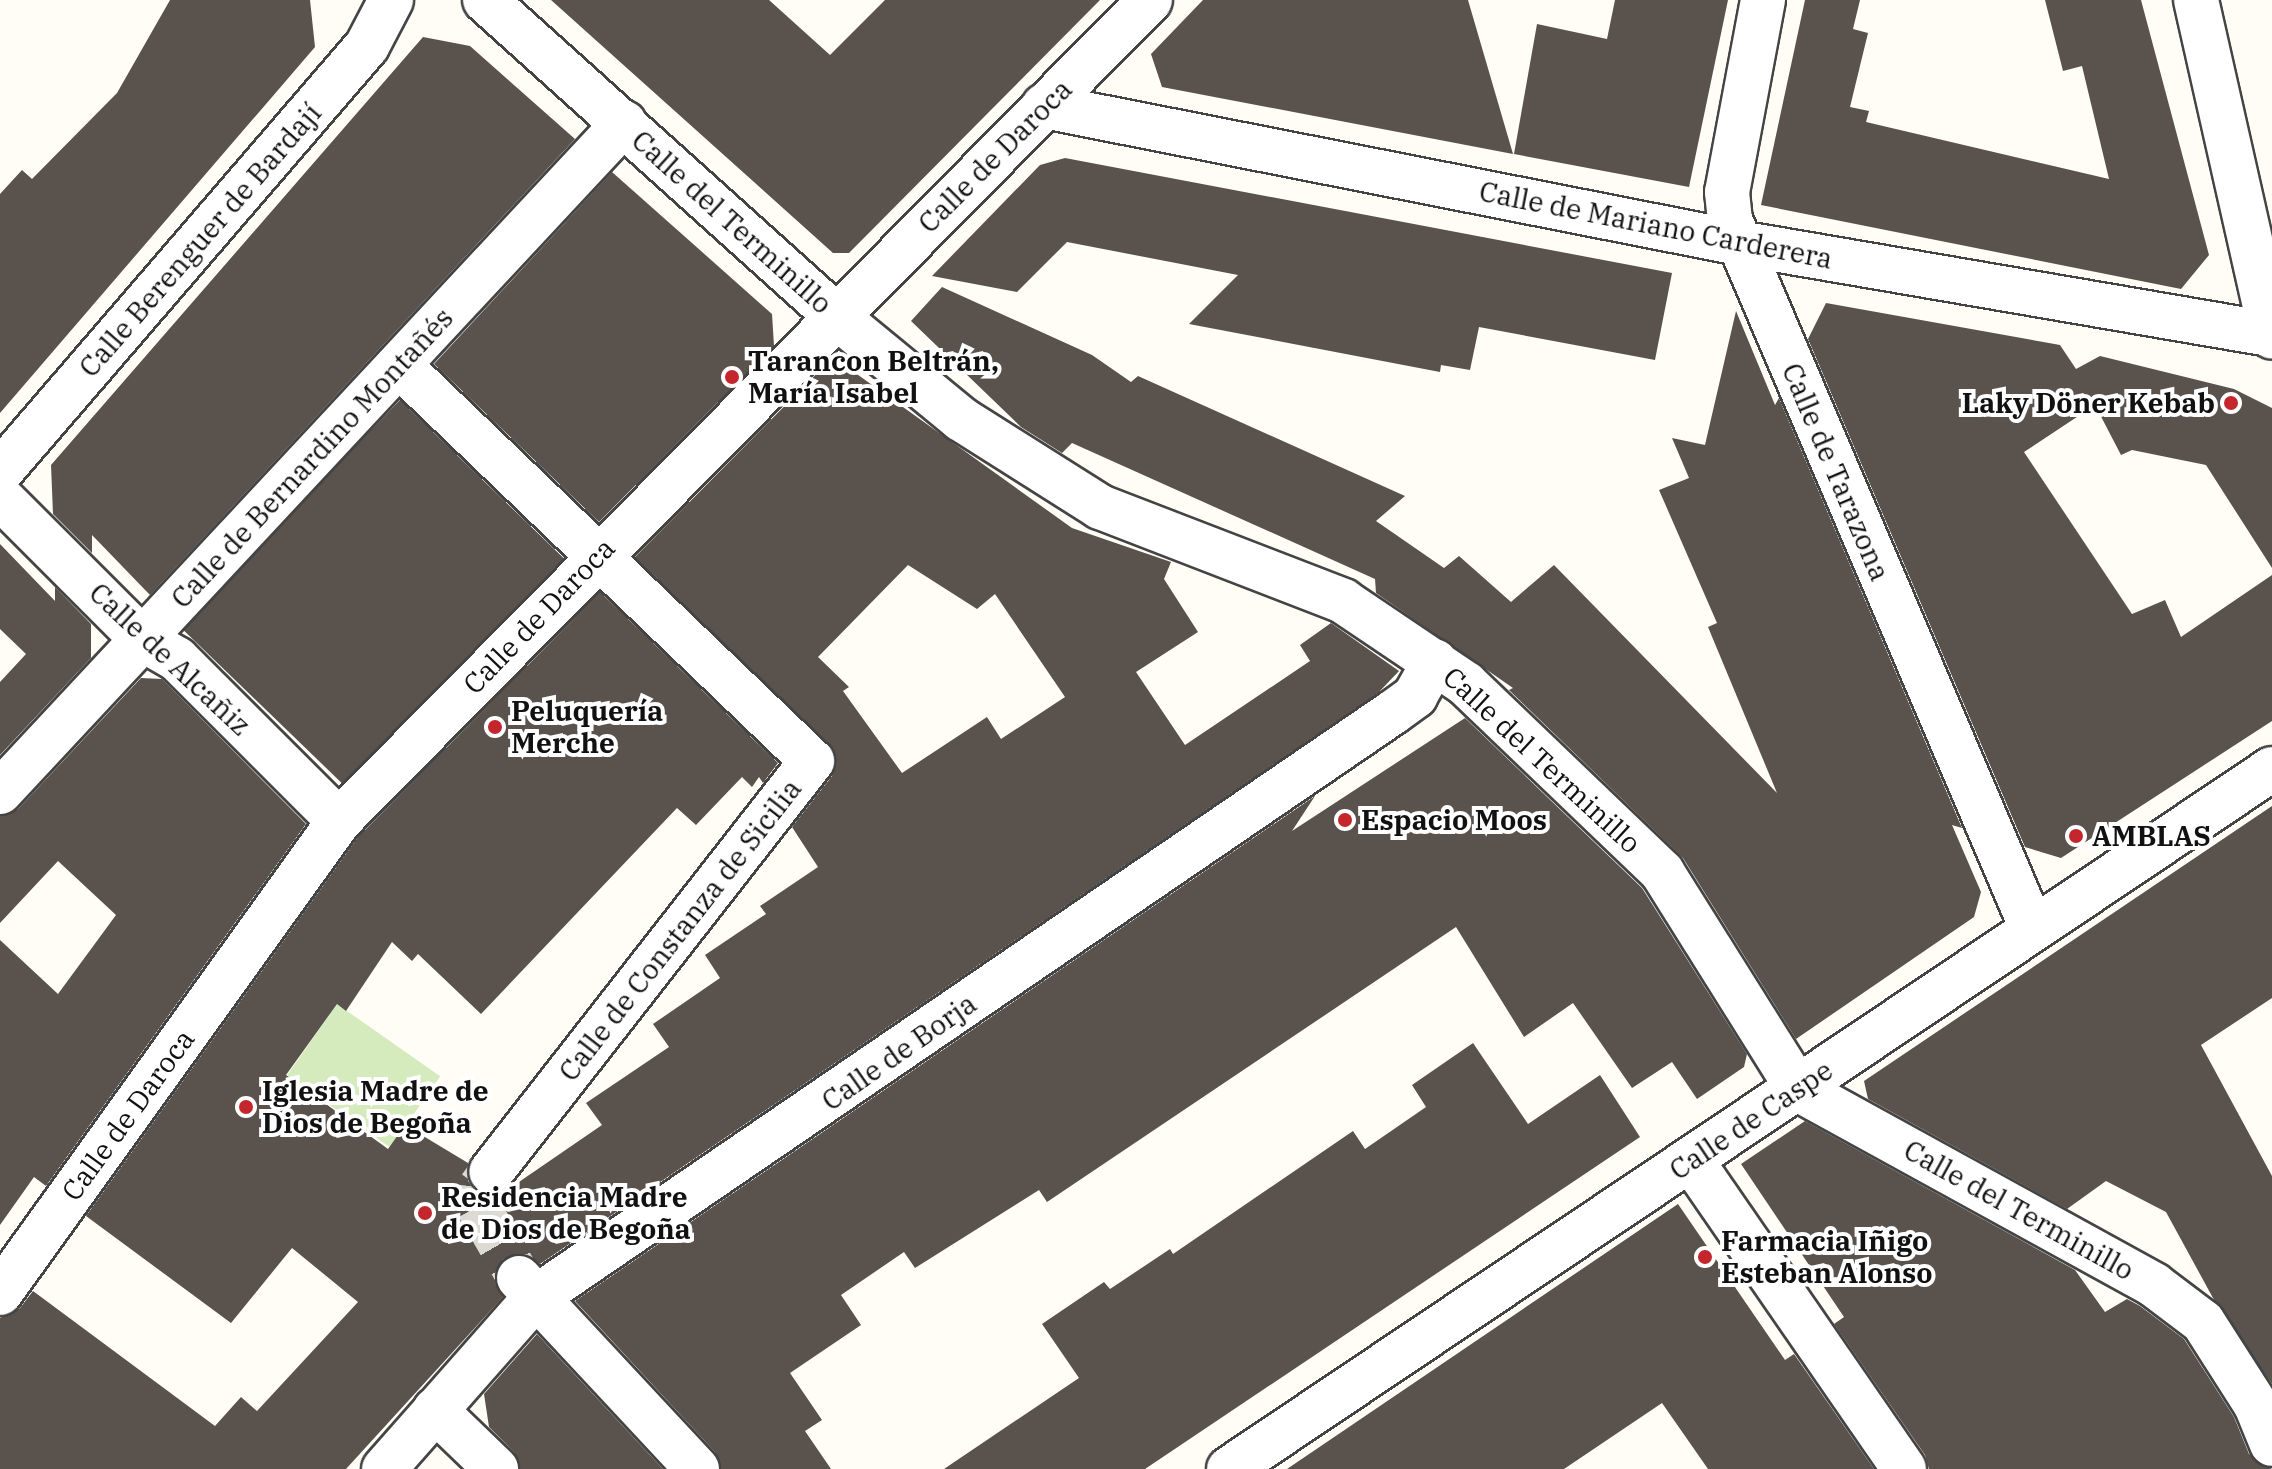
<!DOCTYPE html>
<meta charset="utf-8">
<style>
body{margin:0}
#map{position:relative;width:2272px;height:1469px;overflow:hidden;background:#fffdf5;font-family:"IBM Plex Serif",serif}
div>[style]{position:absolute}
.green>*{inset:0;background:#d5ebbd;transform-origin:0 0}
.building>*{inset:0;background:#5a524d;transform-origin:0 0}
.street-tunnel>*{height:44px;margin-top:-22px;transform-origin:0;background:repeating-linear-gradient(90deg,#dbdad3 0 44px,transparent 0 66px)}
.roads{filter:drop-shadow(2px 0 #444) drop-shadow(-2px 0 #444) drop-shadow(0 2px #444) drop-shadow(0 -2px #444)}
.street>*{height:44px;margin:-22px;padding:0 22px;transform-origin:22px;border-radius:22px;background:#fff}
.dots>*{width:22px;height:22px;translate:-50% -50%;box-sizing:border-box;border:4px solid #fff;border-radius:50%}
span{translate:-50% -50%;white-space:nowrap;text-align:center;line-height:1.15;-webkit-text-stroke:8px #fff;paint-order:stroke}
.street-label{font-size:28px;color:#111}
.poi-label{font-size:28px;color:#111;font-weight:700}
.left{translate:0 -50%;text-align:left}
.right{translate:-100% -50%;text-align:right}
</style>
<div id="map">
<div class="green">
<i style="left:337px;top:1004px;width:126px;height:87px;rotate:35deg"></i>
</div>
<div class="building">
<i style="clip-path:polygon(170px 0,310px 0,315px 47px,0 413px,0 194px,22px 170px,32px 179px,117px 93px)"></i>
<i style="clip-path:polygon(551px 0,769px 0,830px 55px,885px 0,1100px 0,849px 253px,833px 253px)"></i>
<i style="clip-path:polygon(1203px 0,1468px 0,1513px 154px,1162px 87px,1151px 54px)"></i>
<i style="clip-path:polygon(1615px 0,1728px 0,1689px 187px,1514px 154px,1537px 24px,1607px 39px)"></i>
<i style="clip-path:polygon(1805px 0,1860px 0,1853px 29px,1868px 33px,1850px 107px,1869px 111px,1866px 122px,2109px 179px,2082px 66px,2063px 71px,2045px 0,2141px 0,2209px 255px,2181px 289px,1761px 205px)"></i>
<i style="clip-path:polygon(423px 37px,470px 46px,575px 139px,150px 595px,92px 535px,92px 553px,53px 514px,51px 465px)"></i>
<i style="clip-path:polygon(1065px 158px,1672px 273px,1655px 360px,1479px 327px,1470px 370px,1441px 365px,1440px 372px,1189px 324px,1238px 275px,1067px 242px,1017px 292px,932px 276px,1040px 165px)"></i>
<i style="clip-path:polygon(612px 172px,772px 314px,774px 346px,599px 522px,434px 364px)"></i>
<i style="clip-path:polygon(942px 287px,1092px 355px,1131px 382px,1138px 376px,1405px 496px,1376px 521px,1444px 568px,1459px 556px,1511px 602px,1554px 565px,1777px 793px,1708px 627px,1717px 623px,1659px 490px,1689px 478px,1672px 438px,1705px 445px,1736px 311px,1775px 405px,1779px 398px,1962px 828px,1952px 825px,1981px 892px,1974px 917px,1796px 1039px,1683px 858px,1509px 690px,1513px 688px,1376px 593px,1375px 579px,1072px 443px,1062px 453px,1021px 427px,911px 321px)"></i>
<i style="clip-path:polygon(1826px 303px,2060px 345px,2076px 369px,2100px 356px,2234px 389px,2272px 408px,2272px 568px,2206px 465px,2132px 450px,2121px 455px,2095px 405px,2024px 452px,2132px 614px,2165px 600px,2181px 637px,2272px 575px,2272px 721px,2061px 858px,2025px 847px,1808px 339px)"></i>
<i style="clip-path:polygon(evenodd,833px 357px,1072px 528px,1171px 562px,1164px 579px,1198px 632px,1136px 672px,1185px 745px,1310px 661px,1300px 645px,1331px 623px,1399px 671px,1378px 693px,540px 1264px,526px 1254px,503px 1259px,495px 1283px,503px 1297px,346px 1469px,0 1469px,0 1318px,20px 1308px,33px 1291px,215px 1426px,241px 1397px,257px 1411px,358px 1302px,292px 1248px,231px 1323px,86px 1216px,358px 837px,600px 592px,778px 763px,763px 783px,759px 777px,752px 787px,742px 777px,696px 825px,677px 808px,481px 1014px,418px 954px,412px 961px,392px 942px,346px 1011px,337px 1004px,286px 1075px,388px 1149px,405px 1125px,468px 1163px,468px 1181px,476px 1192px,500px 1195px,602px 1125px,586px 1103px,669px 1047px,653px 1024px,720px 978px,705px 955px,766px 914px,760px 906px,818px 867px,792px 827px,832px 776px,835px 753px,635px 557px,833px 357px,908px 565px,977px 609px,995px 594px,1065px 697px,1001px 739px,987px 717px,902px 773px,843px 691px,849px 687px,818px 657px,908px 565px)"></i>
<i style="left:400px;top:400px;width:228px;height:316px;rotate:44deg"></i>
<i style="clip-path:polygon(0 544px,55px 601px,55px 587px,91px 624px,91px 658px,0 755px,0 682px,26px 654px,0 629px)"></i>
<i style="clip-path:polygon(141px 678px,162px 679px,306px 824px,46px 1186px,34px 1177px,0 1225px,0 940px,58px 994px,116px 915px,58px 861px,0 923px,0 816px,18px 809px)"></i>
<i style="clip-path:polygon(1465px 718px,1642px 888px,1747px 1054px,1744px 1067px,1697px 1099px,1672px 1062px,1632px 1088px,1573px 1003px,1524px 1037px,1456px 927px,1047px 1202px,1039px 1190px,915px 1268px,904px 1252px,841px 1295px,861px 1325px,790px 1373px,822px 1420px,805px 1431px,831px 1469px,721px 1469px,715px 1452px,575px 1301px,1315px 796px,1292px 831px)"></i>
<i style="clip-path:polygon(2272px 806px,2272px 998px,2201px 1045px,2272px 1176px,2272px 1384px,2213px 1298px,2166px 1212px,2106px 1181px,2067px 1209px,1868px 1099px,1864px 1081px)"></i>
<i style="clip-path:polygon(1473px 1043px,1528px 1124px,1600px 1075px,1640px 1137px,1145px 1469px,944px 1469px,1079px 1378px,1042px 1324px,1104px 1282px,1110px 1289px,1170px 1249px,1173px 1254px,1353px 1131px,1365px 1149px,1426px 1107px,1412px 1085px)"></i>
<i style="clip-path:polygon(1805px 1121px,2075px 1270px,2105px 1312px,2127px 1299px,2140px 1306px,2184px 1339px,2234px 1417px,2249px 1454px,2272px 1469px,1929px 1469px,1925px 1455px,1834px 1324px,1844px 1317px,1741px 1164px)"></i>
<i style="clip-path:polygon(1678px 1204px,1785px 1360px,1794px 1354px,1874px 1469px,1708px 1469px,1662px 1403px,1564px 1469px,1287px 1469px)"></i>
<i style="clip-path:polygon(537px 1334px,663px 1469px,520px 1469px,514px 1452px,489px 1427px,484px 1394px)"></i>
</div>
<div class="street-tunnel">
<i style="left:491px;top:1172px;width:19px;rotate:126deg"></i>
<i style="left:480px;top:1187px;width:19px;rotate:96deg"></i>
<i style="left:478px;top:1206px;width:83px;rotate:60.3deg"></i>
</div>
<div class="roads">
<div class="street">
<i style="left:485px;top:0;width:474px;rotate:42deg"></i>
<i style="left:837px;top:317px;width:161px;rotate:39.4deg"></i>
<i style="left:961px;top:419px;width:165px;rotate:32.3deg"></i>
<i style="left:1100px;top:507px;width:261px;rotate:21.1deg"></i>
<i style="left:1343px;top:601px;width:148px;rotate:34deg"></i>
<i style="left:1466px;top:684px;width:272px;rotate:43.8deg"></i>
<i style="left:1662px;top:872px;width:256px;rotate:57.9deg"></i>
<i style="left:1798px;top:1089px;width:406px;rotate:28.8deg"></i>
<i style="left:2154px;top:1285px;width:61px;rotate:37.1deg"></i>
<i style="left:2203px;top:1322px;width:98px;rotate:57.4deg"></i>
<i style="left:2256px;top:1405px;width:42px;rotate:67.7deg"></i>
<i style="left:1763px;top:0;width:195px;rotate:100.6deg"></i>
<i style="left:1727px;top:192px;width:28px;rotate:84deg"></i>
<i style="left:1730px;top:220px;width:770px;rotate:66.9deg"></i>
<i style="left:2196px;top:0;width:345px;rotate:77.3deg"></i>
<i style="left:1044px;top:106px;width:708px;rotate:11.15deg"></i>
<i style="left:1739px;top:243px;width:538px;rotate:9.74deg"></i>
<i style="left:399px;top:365px;width:572px;rotate:43.8deg"></i>
<i style="left:812px;top:761px;width:521px;rotate:127.99deg"></i>
<i style="left:0;top:472px;width:562px;rotate:-49.26deg"></i>
<i style="left:367px;top:46px;width:52px;rotate:-62.4deg"></i>
<i style="left:0;top:497px;width:201px;rotate:45deg"></i>
<i style="left:142px;top:639px;width:40px;rotate:29.7deg"></i>
<i style="left:177px;top:659px;width:229px;rotate:45deg"></i>
<i style="left:0;top:792px;width:915px;rotate:-46.99deg"></i>
<i style="left:1691px;top:1160px;width:375px;rotate:55.4deg"></i>
<i style="left:519px;top:1278px;width:261px;rotate:47deg"></i>
<i style="left:0;top:1293px;width:581px;rotate:-54.31deg"></i>
<i style="left:339px;top:821px;width:1154px;rotate:-45.35deg"></i>
<i style="left:435px;top:1410px;width:85px;rotate:44deg"></i>
<i style="left:384px;top:1469px;width:228px;rotate:-48.6deg"></i>
<i style="left:535px;top:1298px;width:1038px;rotate:-34.32deg"></i>
<i style="left:1392px;top:713px;width:29px;rotate:-36deg"></i>
<i style="left:1415px;top:696px;width:40px;rotate:-60.3deg"></i>
<i style="left:1229px;top:1469px;width:1256px;rotate:-33.87deg"></i>
</div>
</div>
<div class="dots">
<i style="left:732px;top:377px;background:#c4262e"></i>
<i style="left:2231px;top:403px;background:#c4262e"></i>
<i style="left:495px;top:727px;background:#c4262e"></i>
<i style="left:1345px;top:820px;background:#c4262e"></i>
<i style="left:2076px;top:836px;background:#c4262e"></i>
<i style="left:246px;top:1107px;background:#c4262e"></i>
<i style="left:425px;top:1213px;background:#c4262e"></i>
<i style="left:1705px;top:1257px;background:#c4262e"></i>
</div>
<div class="street-label">
<span style="left:995px;top:156px;rotate:-45deg">Calle de Daroca</span>
<span style="left:732px;top:222px;rotate:42deg">Calle del Terminillo</span>
<span style="left:1656px;top:225px;rotate:11deg">Calle de Mariano Carderera</span>
<span style="left:200px;top:240px;rotate:-49deg">Calle Berenguer de Bardají</span>
<span style="left:312px;top:458px;rotate:-47deg">Calle de Bernardino Montañés</span>
<span style="left:1836px;top:472px;rotate:67deg">Calle de Tarazona</span>
<span style="left:539px;top:616px;rotate:-46deg">Calle de Daroca</span>
<span style="left:170px;top:659px;rotate:43deg">Calle de Alcañiz</span>
<span style="left:1542px;top:760px;rotate:43deg">Calle del Terminillo</span>
<span style="left:680px;top:930px;rotate:-52deg">Calle de Constanza de Sicilia</span>
<span style="left:899px;top:1052px;rotate:-35deg">Calle de Borja</span>
<span style="left:128px;top:1115px;rotate:-54deg">Calle de Daroca</span>
<span style="left:1751px;top:1120px;rotate:-34deg">Calle de Caspe</span>
<span style="left:2019px;top:1210px;rotate:29deg">Calle del Terminillo</span>
</div>
<div class="poi-label">
<span class="left" style="left:748px;top:377px">Tarancon Beltrán,<br>María Isabel</span>
<span class="right" style="left:2215px;top:403px">Laky Döner Kebab</span>
<span class="left" style="left:511px;top:727px">Peluquería<br>Merche</span>
<span class="left" style="left:1361px;top:820px">Espacio Moos</span>
<span class="left" style="left:2092px;top:836px">AMBLAS</span>
<span class="left" style="left:262px;top:1107px">Iglesia Madre de<br>Dios de Begoña</span>
<span class="left" style="left:441px;top:1213px">Residencia Madre<br>de Dios de Begoña</span>
<span class="left" style="left:1721px;top:1257px">Farmacia Iñigo<br>Esteban Alonso</span>
</div>
</div>
